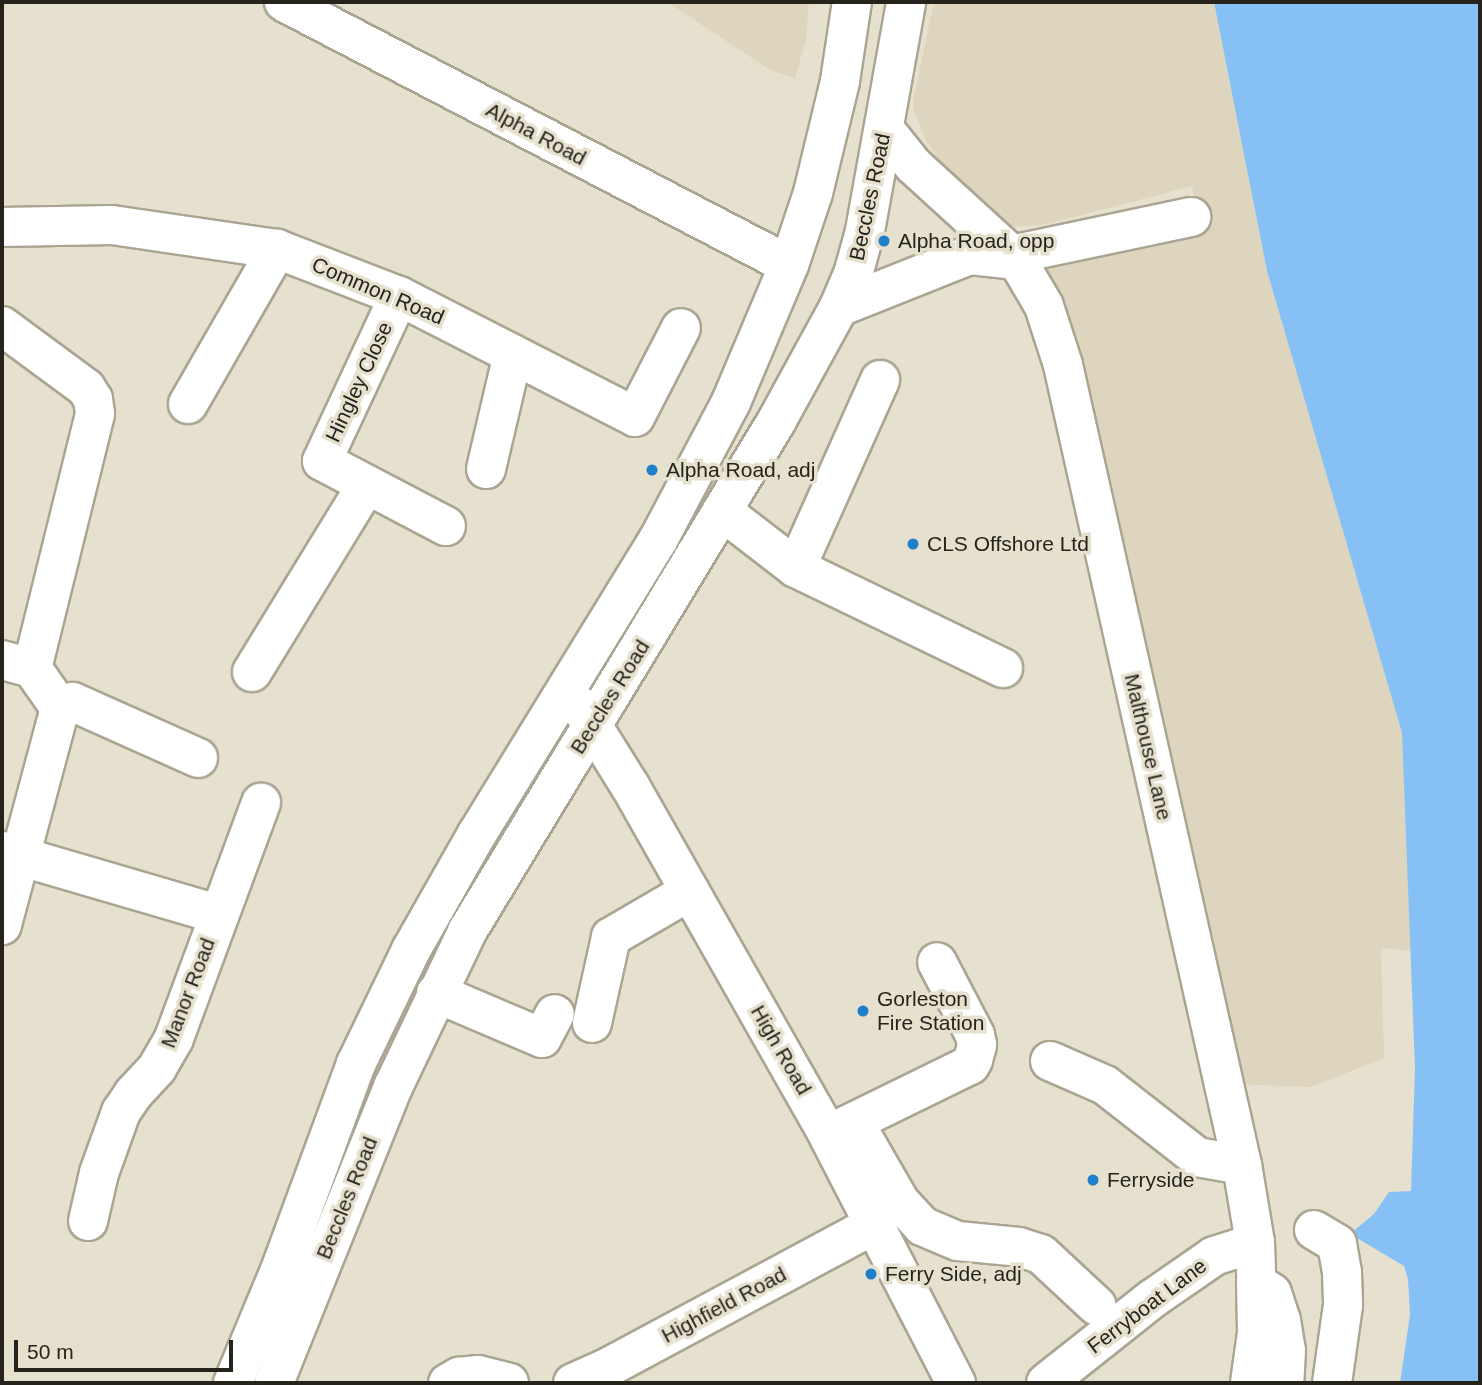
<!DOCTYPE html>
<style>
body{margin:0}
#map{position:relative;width:1482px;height:1385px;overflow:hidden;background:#e6e0ce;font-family:Helvetica,sans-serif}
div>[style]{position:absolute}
.built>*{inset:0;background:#ddd5bd}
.water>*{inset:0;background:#87c0f5}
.roads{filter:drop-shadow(2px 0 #aaa593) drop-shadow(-2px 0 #aaa593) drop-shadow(0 2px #aaa593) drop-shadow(0 -2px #aaa593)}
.minor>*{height:38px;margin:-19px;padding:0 19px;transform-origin:19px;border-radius:19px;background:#fff}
.dots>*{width:19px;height:19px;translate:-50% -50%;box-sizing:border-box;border:4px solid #e6e0ce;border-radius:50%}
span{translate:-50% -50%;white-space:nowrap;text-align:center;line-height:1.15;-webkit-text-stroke:7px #e6e0ce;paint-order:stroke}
.street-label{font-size:21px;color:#26231d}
.poi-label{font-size:21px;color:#26231d}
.left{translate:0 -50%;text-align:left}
.frame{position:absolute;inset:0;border:4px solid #26231d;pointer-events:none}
.scale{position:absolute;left:14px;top:1340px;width:219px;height:32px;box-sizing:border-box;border:4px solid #26231d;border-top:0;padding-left:9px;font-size:21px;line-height:24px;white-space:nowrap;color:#26231d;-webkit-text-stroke:5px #e6e0ce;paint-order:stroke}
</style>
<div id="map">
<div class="built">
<i style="clip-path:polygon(667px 2px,809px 2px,806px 39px,795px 78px,770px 70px)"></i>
<i style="clip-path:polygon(934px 2px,1214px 2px,1267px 271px,1402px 733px,1412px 951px,1381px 948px,1384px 1058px,1311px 1087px,1233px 1084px,1044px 268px,1201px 231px,1192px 186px,1043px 225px,1005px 227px,955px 183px,926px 141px,914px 111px,914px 97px)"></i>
</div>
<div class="water">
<i style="clip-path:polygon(1214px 2px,1480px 2px,1480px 1383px,1400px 1383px,1410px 1315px,1408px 1279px,1404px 1266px,1350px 1234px,1374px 1214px,1389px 1192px,1411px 1191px,1415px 1068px,1402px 733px,1267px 271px)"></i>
</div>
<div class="roads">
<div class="minor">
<i style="left:284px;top:2px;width:569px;rotate:27.51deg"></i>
<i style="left:885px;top:130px;width:45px;rotate:51.3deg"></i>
<i style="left:913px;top:165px;width:141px;rotate:42.4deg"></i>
<i style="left:1017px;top:260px;width:53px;rotate:59.6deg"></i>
<i style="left:1044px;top:306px;width:62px;rotate:72.1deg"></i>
<i style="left:1063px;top:365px;width:820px;rotate:77.39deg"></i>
<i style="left:1242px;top:1165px;width:79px;rotate:80.5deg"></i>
<i style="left:1255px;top:1243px;width:38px;rotate:88deg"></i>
<i style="left:1256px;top:1281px;width:52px;rotate:88.9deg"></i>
<i style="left:1257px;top:1333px;width:50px;rotate:98deg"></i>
<i style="left:2px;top:227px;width:110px;rotate:-1deg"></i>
<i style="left:112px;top:225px;width:167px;rotate:8.3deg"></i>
<i style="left:277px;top:249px;width:131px;rotate:21.1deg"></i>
<i style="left:399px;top:296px;width:265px;rotate:27.1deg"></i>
<i style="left:635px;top:417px;width:100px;rotate:-62.7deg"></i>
<i style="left:1017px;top:260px;width:11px;rotate:-45deg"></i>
<i style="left:1025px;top:252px;width:170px;rotate:-11.9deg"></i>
<i style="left:399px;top:296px;width:182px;rotate:115deg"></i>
<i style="left:322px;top:461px;width:140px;rotate:27.7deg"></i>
<i style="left:839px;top:307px;width:141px;rotate:-21.7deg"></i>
<i style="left:970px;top:255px;width:47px;rotate:6.1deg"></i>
<i style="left:2px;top:326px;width:104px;rotate:36.4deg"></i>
<i style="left:86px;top:388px;width:13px;rotate:58deg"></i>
<i style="left:93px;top:399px;width:15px;rotate:82deg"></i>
<i style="left:95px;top:414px;width:262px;rotate:103.9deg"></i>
<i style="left:188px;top:404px;width:179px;rotate:-60.1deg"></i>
<i style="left:486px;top:469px;width:118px;rotate:-76.8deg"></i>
<i style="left:722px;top:511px;width:93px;rotate:37.6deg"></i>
<i style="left:796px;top:568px;width:230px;rotate:25.8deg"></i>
<i style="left:796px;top:568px;width:206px;rotate:-65.9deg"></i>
<i style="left:2px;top:660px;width:31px;rotate:15deg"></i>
<i style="left:32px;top:668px;width:49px;rotate:55deg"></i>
<i style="left:60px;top:708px;width:225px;rotate:105deg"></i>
<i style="left:252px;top:672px;width:218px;rotate:-58.5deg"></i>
<i style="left:580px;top:706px;width:94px;rotate:58deg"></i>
<i style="left:630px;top:786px;width:401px;rotate:60.4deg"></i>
<i style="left:828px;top:1135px;width:279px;rotate:62.7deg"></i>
<i style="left:60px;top:708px;width:14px;rotate:-25deg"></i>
<i style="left:73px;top:702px;width:137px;rotate:24.1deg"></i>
<i style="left:2px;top:851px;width:225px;rotate:16.3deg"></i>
<i style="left:436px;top:993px;width:115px;rotate:23deg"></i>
<i style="left:542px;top:1038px;width:27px;rotate:-62deg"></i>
<i style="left:592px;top:1023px;width:88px;rotate:-77.5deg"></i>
<i style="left:611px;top:937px;width:91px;rotate:-30.2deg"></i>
<i style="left:1050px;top:1061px;width:60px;rotate:23.6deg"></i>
<i style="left:1105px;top:1085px;width:117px;rotate:38deg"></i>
<i style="left:1197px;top:1157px;width:46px;rotate:10.1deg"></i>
<i style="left:854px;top:1122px;width:92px;rotate:60.1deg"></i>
<i style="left:900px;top:1202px;width:33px;rotate:47deg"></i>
<i style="left:922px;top:1226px;width:39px;rotate:23deg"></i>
<i style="left:958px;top:1241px;width:61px;rotate:5.6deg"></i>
<i style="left:1019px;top:1247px;width:23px;rotate:18deg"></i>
<i style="left:1041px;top:1254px;width:76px;rotate:42.9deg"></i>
<i style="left:833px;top:1132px;width:153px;rotate:-26.1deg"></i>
<i style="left:970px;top:1065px;width:6px;rotate:-59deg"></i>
<i style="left:973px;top:1060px;width:16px;rotate:-75deg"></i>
<i style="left:977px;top:1045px;width:10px;rotate:-101deg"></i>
<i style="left:975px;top:1035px;width:82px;rotate:-117.5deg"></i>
<i style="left:88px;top:1221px;width:49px;rotate:-77.1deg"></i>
<i style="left:99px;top:1173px;width:65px;rotate:-70.2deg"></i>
<i style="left:121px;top:1112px;width:22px;rotate:-56deg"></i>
<i style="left:133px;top:1094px;width:35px;rotate:-47deg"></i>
<i style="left:157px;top:1068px;width:34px;rotate:-60deg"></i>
<i style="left:174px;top:1038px;width:251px;rotate:-69.7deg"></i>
<i style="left:1314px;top:1230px;width:27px;rotate:31deg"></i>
<i style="left:1337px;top:1244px;width:29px;rotate:80deg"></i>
<i style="left:1342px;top:1273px;width:32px;rotate:88deg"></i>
<i style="left:1343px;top:1305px;width:79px;rotate:98deg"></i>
<i style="left:1266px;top:1289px;width:7px;rotate:34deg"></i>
<i style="left:1272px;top:1293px;width:28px;rotate:72deg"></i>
<i style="left:1281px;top:1320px;width:30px;rotate:81deg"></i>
<i style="left:1286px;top:1350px;width:33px;rotate:93deg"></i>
<i style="left:233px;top:1383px;width:128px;rotate:-67.4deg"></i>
<i style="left:282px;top:1265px;width:214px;rotate:-69.8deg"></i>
<i style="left:356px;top:1064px;width:127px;rotate:-64.2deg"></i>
<i style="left:411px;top:950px;width:133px;rotate:-60.4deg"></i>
<i style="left:477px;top:834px;width:345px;rotate:-58.4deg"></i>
<i style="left:658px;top:540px;width:156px;rotate:-62.1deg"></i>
<i style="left:731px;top:402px;width:149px;rotate:-67.1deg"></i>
<i style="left:789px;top:265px;width:76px;rotate:-71.6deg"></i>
<i style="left:813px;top:193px;width:115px;rotate:-76.4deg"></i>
<i style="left:840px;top:81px;width:80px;rotate:-81.4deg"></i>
<i style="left:274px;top:1383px;width:321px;rotate:-68.1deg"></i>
<i style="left:394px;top:1085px;width:172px;rotate:-64.5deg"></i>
<i style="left:468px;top:930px;width:594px;rotate:-58.77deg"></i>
<i style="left:776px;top:422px;width:131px;rotate:-61.3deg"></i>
<i style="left:839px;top:307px;width:39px;rotate:-67deg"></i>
<i style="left:854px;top:271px;width:41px;rotate:-74.6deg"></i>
<i style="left:865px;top:231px;width:233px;rotate:-79.8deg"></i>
<i style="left:448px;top:1383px;width:13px;rotate:-29deg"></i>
<i style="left:459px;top:1377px;width:19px;rotate:-6deg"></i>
<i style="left:478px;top:1375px;width:32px;rotate:14deg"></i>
<i style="left:573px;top:1383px;width:35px;rotate:-24deg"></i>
<i style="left:605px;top:1369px;width:304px;rotate:-28.2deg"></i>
<i style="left:1046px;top:1383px;width:135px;rotate:-38.4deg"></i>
<i style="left:1152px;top:1299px;width:75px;rotate:-34.7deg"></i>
<i style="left:1214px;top:1256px;width:43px;rotate:-17.6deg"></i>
</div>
</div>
<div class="dots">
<i style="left:884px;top:241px;background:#1e7fcb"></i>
<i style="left:652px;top:470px;background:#1e7fcb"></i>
<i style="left:913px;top:544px;background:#1e7fcb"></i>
<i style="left:863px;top:1011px;background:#1e7fcb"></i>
<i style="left:1093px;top:1180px;background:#1e7fcb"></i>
<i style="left:871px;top:1274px;background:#1e7fcb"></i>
</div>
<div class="street-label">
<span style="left:536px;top:134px;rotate:28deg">Alpha Road</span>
<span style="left:870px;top:197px;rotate:-78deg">Beccles Road</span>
<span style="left:378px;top:291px;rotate:23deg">Common Road</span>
<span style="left:359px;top:382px;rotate:-65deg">Hingley Close</span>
<span style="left:610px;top:697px;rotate:-58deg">Beccles Road</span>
<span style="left:1148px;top:747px;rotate:77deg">Malthouse Lane</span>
<span style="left:188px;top:993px;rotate:-69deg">Manor Road</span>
<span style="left:781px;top:1050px;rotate:60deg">High Road</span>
<span style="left:347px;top:1198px;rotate:-68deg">Beccles Road</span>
<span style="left:724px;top:1305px;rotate:-28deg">Highfield Road</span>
<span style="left:1147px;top:1306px;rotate:-37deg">Ferryboat Lane</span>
</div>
<div class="poi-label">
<span class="left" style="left:898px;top:241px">Alpha Road, opp</span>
<span class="left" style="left:666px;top:470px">Alpha Road, adj</span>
<span class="left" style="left:927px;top:544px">CLS Offshore Ltd</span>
<span class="left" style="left:877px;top:1011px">Gorleston<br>Fire Station</span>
<span class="left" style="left:1107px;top:1180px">Ferryside</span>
<span class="left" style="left:885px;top:1274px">Ferry Side, adj</span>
</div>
<div class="frame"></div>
<div class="scale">50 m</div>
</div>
